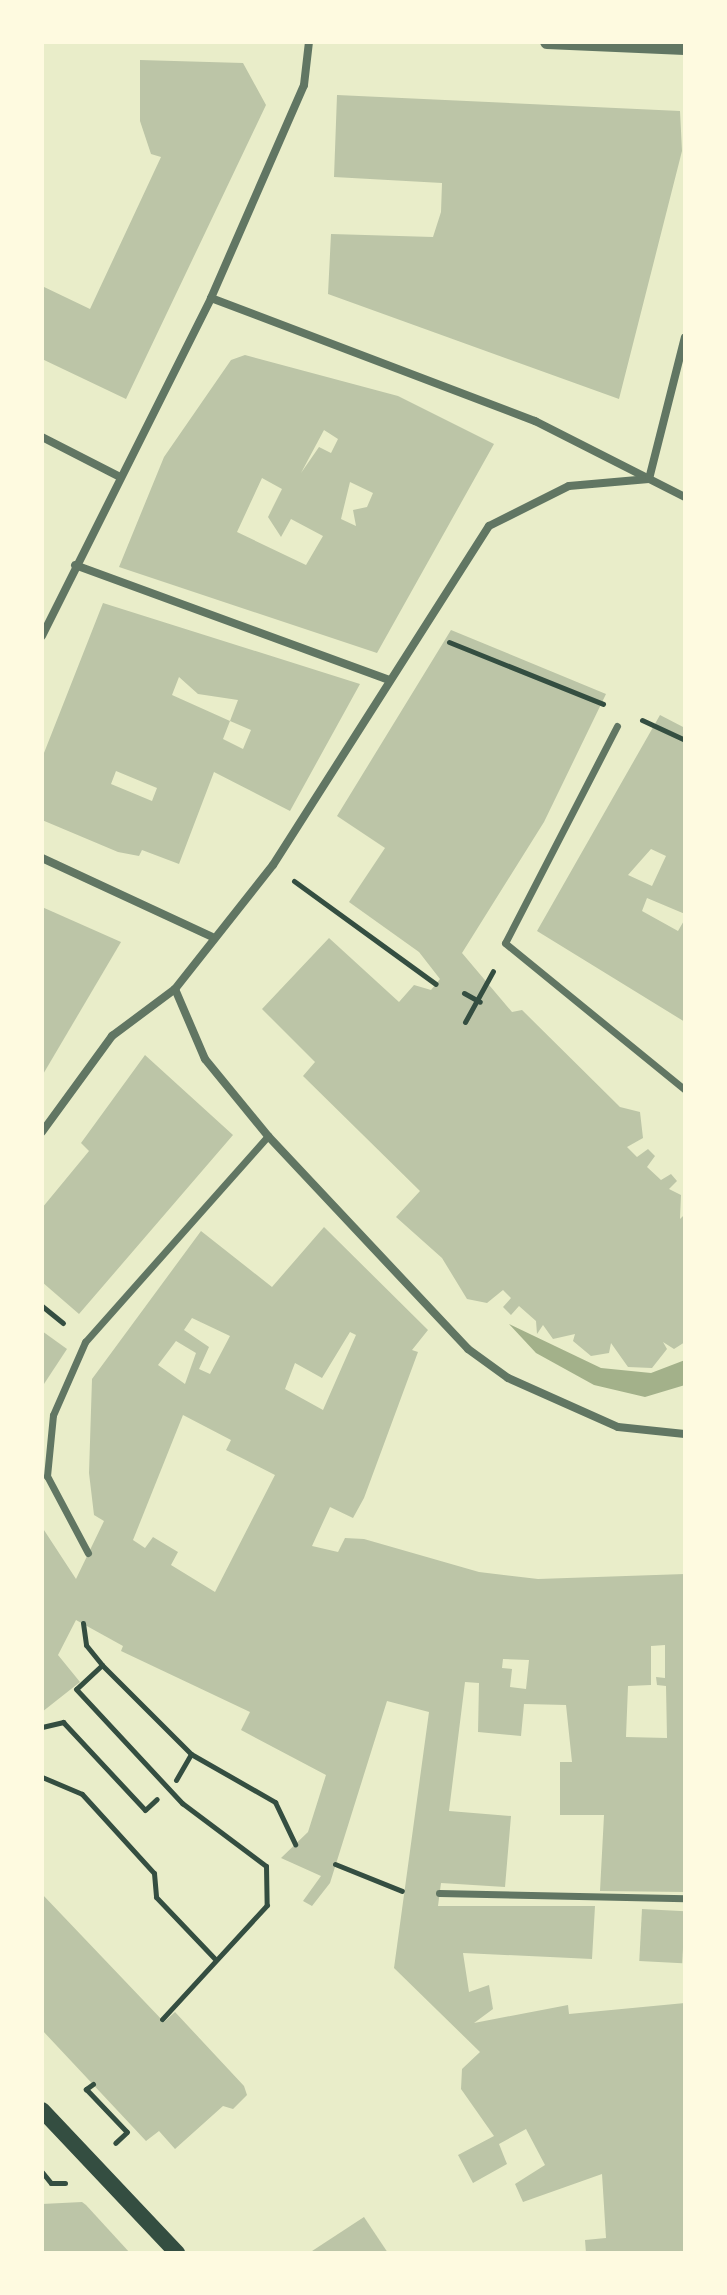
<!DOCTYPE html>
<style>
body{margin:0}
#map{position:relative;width:727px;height:2295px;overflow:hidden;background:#e9edc9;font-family:"Public Sans",sans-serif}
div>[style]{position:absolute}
.water>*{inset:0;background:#a3b18a}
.building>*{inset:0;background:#bcc5a7;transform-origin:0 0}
.path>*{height:5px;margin:-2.5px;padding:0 2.5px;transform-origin:2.5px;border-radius:2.5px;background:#344e41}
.pedestrian>*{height:7px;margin:-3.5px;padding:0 3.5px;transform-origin:3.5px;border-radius:3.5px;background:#617663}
.minor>*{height:8px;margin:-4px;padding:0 4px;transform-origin:4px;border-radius:4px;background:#617663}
.tertiary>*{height:14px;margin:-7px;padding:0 7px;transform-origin:7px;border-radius:7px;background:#617663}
.secondary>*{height:16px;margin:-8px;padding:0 8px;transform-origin:8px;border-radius:8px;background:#344e41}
span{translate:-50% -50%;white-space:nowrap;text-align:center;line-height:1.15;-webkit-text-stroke:7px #fefae0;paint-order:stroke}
.frame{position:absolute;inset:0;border:44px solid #fefae0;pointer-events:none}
</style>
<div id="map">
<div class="water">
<i style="clip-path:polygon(509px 1324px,601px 1368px,651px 1373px,685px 1360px,685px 1385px,645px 1397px,594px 1385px,536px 1353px)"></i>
</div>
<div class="building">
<i style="clip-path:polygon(140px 60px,243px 63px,266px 105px,126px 399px,42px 359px,42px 286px,90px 309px,161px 157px,151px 154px,140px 121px)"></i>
<i style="clip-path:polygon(337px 95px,680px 111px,682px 151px,619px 399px,328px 294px,331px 234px,433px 237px,441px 212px,442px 183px,334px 177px)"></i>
<i style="clip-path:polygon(evenodd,245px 355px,398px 396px,494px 444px,377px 653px,119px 567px,164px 457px,231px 360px,245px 355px,324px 430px,338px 439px,331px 453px,319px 447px,301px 473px,324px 430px,245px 355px,262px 478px,282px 489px,268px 517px,281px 537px,291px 519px,323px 536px,306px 565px,237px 532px,262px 478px,245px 355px,350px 482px,373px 493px,367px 507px,353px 510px,356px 526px,341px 519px,350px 482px)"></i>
<i style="clip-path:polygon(evenodd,103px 603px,360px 684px,290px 811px,214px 772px,179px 864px,142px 850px,139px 856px,118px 852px,42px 820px,42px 758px,103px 603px,179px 677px,198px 694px,238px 700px,230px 721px,251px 730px,243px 749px,223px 739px,230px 721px,172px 695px,179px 677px,103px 603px,116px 771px,157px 788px,152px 801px,111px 784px,116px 771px)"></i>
<i style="clip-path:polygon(451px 630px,606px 694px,544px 822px,462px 953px,512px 1012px,522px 1010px,620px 1107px,640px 1112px,643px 1138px,627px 1147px,637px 1157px,648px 1149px,655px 1156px,647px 1167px,661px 1180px,671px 1174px,677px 1181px,669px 1189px,681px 1195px,680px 1219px,685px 1214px,685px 1342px,674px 1349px,663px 1342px,667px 1349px,652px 1368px,628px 1367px,611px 1343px,609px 1353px,591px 1356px,573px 1341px,575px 1334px,553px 1339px,543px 1325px,537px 1334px,536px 1321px,519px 1306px,511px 1315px,503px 1307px,511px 1298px,503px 1290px,487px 1303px,467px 1299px,442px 1258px,396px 1217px,420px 1191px,303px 1076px,315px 1062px,262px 1009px,329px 938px,399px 1002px,414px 985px,431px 990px,440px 979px,419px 952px,349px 902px,385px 848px,337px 816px)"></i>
<i style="clip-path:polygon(evenodd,660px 715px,685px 728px,685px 914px,647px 898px,642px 911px,678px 931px,685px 919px,685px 1022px,537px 931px,660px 715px,651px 849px,666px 856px,652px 886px,628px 875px,651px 849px)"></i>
<i style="clip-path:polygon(42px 907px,121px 942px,42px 1076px)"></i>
<i style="clip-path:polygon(145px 1055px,233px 1135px,79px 1314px,42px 1282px,42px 1208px,89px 1151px,81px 1143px)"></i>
<i style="clip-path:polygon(evenodd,324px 1227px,428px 1330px,412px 1350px,418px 1352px,364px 1498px,353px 1518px,330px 1507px,312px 1546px,338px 1552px,345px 1538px,364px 1539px,479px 1572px,538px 1579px,685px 1574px,685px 1892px,600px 1891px,604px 1815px,560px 1815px,560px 1762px,572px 1762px,566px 1705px,524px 1704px,521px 1736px,478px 1732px,479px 1683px,465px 1682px,449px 1811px,511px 1816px,505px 1887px,441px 1883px,438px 1906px,595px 1906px,592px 1959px,463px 1953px,469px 1992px,489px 1985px,493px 2009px,474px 2023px,568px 2005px,569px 2014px,685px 2003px,685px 2253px,586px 2253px,585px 2240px,606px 2238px,602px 2174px,523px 2202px,515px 2184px,545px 2165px,526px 2129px,499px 2144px,507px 2164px,473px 2183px,458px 2155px,494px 2136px,461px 2089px,462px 2069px,480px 2052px,394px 1968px,429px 1712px,387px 1701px,330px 1883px,312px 1906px,303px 1901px,321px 1876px,281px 1858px,308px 1832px,326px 1775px,241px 1730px,250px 1712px,121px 1651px,123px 1646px,76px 1620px,58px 1655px,80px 1682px,42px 1712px,42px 1527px,76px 1579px,104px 1521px,94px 1515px,89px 1473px,92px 1379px,201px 1231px,272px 1287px,324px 1227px,192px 1318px,230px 1336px,210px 1374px,199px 1369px,209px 1347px,184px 1330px,192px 1318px,324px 1227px,350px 1332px,356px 1335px,323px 1410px,285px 1389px,295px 1363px,322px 1378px,350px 1332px,324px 1227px,176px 1341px,196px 1353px,185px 1384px,158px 1365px,176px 1341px,324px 1227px,183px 1415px,231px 1440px,226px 1450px,275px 1475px,215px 1592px,171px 1565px,178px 1552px,153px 1537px,145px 1548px,133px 1540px,183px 1415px,324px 1227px,665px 1645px,665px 1678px,656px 1677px,657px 1685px,666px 1686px,667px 1738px,626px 1737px,628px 1686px,651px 1685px,651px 1646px,665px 1645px,324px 1227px,503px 1659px,529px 1660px,526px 1689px,510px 1687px,512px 1669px,502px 1668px,503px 1659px)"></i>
<i style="clip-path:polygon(42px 1331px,67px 1349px,42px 1387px)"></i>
<i style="clip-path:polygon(42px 1894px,164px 2022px,175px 2012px,244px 2086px,247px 2095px,233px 2109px,223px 2106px,175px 2149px,159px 2131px,146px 2141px,42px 2030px)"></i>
<i style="left:642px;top:1909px;width:43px;height:52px;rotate:3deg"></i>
<i style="clip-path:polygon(82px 2202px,86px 2205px,130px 2253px,42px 2253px,42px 2204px)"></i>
<i style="clip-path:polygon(364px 2217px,388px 2253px,309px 2253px)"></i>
</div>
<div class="path">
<i style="left:449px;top:642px;width:166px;rotate:21.9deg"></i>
<i style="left:642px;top:720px;width:47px;rotate:24.9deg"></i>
<i style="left:294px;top:881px;width:175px;rotate:36deg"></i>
<i style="left:464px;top:993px;width:18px;rotate:29deg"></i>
<i style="left:465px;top:1022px;width:58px;rotate:-61.2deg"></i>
<i style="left:42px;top:1306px;width:27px;rotate:39deg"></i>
<i style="left:83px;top:1623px;width:22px;rotate:82deg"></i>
<i style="left:86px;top:1645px;width:26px;rotate:51deg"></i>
<i style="left:102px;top:1665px;width:126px;rotate:45deg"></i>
<i style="left:191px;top:1754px;width:97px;rotate:29.7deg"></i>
<i style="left:275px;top:1802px;width:47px;rotate:64.5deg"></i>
<i style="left:102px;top:1665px;width:35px;rotate:137deg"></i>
<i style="left:76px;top:1689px;width:156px;rotate:47.1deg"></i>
<i style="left:182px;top:1803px;width:105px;rotate:36.9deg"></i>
<i style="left:266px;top:1866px;width:39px;rotate:89deg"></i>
<i style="left:267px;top:1905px;width:155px;rotate:132.6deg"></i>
<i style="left:42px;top:1727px;width:22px;rotate:-13deg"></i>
<i style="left:63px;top:1722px;width:120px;rotate:47deg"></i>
<i style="left:145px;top:1810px;width:16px;rotate:-43deg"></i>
<i style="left:42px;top:1777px;width:43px;rotate:23deg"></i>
<i style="left:82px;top:1794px;width:107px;rotate:47.7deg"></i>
<i style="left:154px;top:1873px;width:24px;rotate:85deg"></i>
<i style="left:156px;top:1897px;width:86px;rotate:46.4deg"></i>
<i style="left:176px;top:1780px;width:30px;rotate:-60deg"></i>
<i style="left:335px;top:1864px;width:72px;rotate:21.9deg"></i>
<i style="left:93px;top:2084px;width:9px;rotate:144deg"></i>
<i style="left:86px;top:2089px;width:59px;rotate:46.4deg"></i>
<i style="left:127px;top:2132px;width:16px;rotate:137deg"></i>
<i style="left:42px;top:2172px;width:14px;rotate:51deg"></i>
<i style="left:51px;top:2183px;width:14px"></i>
</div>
<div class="pedestrian">
<i style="left:617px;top:726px;width:244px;rotate:117.3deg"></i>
<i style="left:505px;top:943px;width:232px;rotate:39.2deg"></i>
<i style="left:88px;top:1553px;width:87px;rotate:-118deg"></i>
<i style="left:47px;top:1476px;width:61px;rotate:-84.4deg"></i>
<i style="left:53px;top:1415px;width:80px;rotate:-66.3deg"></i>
<i style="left:85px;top:1342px;width:276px;rotate:-48.4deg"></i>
<i style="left:439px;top:1893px;width:246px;rotate:1.2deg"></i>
</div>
<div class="minor">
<i style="left:211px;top:298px;width:347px;rotate:20.8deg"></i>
<i style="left:535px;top:421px;width:168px;rotate:26.9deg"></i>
<i style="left:42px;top:437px;width:88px;rotate:27.1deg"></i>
<i style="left:75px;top:565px;width:335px;rotate:20.1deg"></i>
<i style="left:42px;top:636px;width:378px;rotate:-63.4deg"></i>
<i style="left:211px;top:298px;width:232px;rotate:-66.4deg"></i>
<i style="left:304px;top:85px;width:43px;rotate:-83.4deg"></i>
<i style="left:42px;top:858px;width:187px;rotate:24.9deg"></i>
<i style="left:175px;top:989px;width:76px;rotate:66.8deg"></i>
<i style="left:205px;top:1059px;width:99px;rotate:50.7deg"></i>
<i style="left:268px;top:1136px;width:292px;rotate:46.8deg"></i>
<i style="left:468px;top:1349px;width:49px;rotate:35.9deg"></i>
<i style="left:508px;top:1378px;width:120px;rotate:24deg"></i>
<i style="left:618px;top:1427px;width:67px;rotate:6deg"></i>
<i style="left:42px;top:1132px;width:119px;rotate:-53.9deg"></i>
<i style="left:112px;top:1036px;width:79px;rotate:-36.7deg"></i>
<i style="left:175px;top:989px;width:158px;rotate:-51.7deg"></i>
<i style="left:273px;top:865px;width:402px;rotate:-57.5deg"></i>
<i style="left:489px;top:526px;width:89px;rotate:-26.6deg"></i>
<i style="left:569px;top:486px;width:80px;rotate:-5deg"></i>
<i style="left:649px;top:479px;width:146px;rotate:-75.8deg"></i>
</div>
<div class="tertiary">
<i style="left:547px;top:42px;width:138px;rotate:2.5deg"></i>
</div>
<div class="secondary">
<i style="left:42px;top:2110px;width:197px;rotate:46.6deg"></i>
</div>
<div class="frame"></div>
</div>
